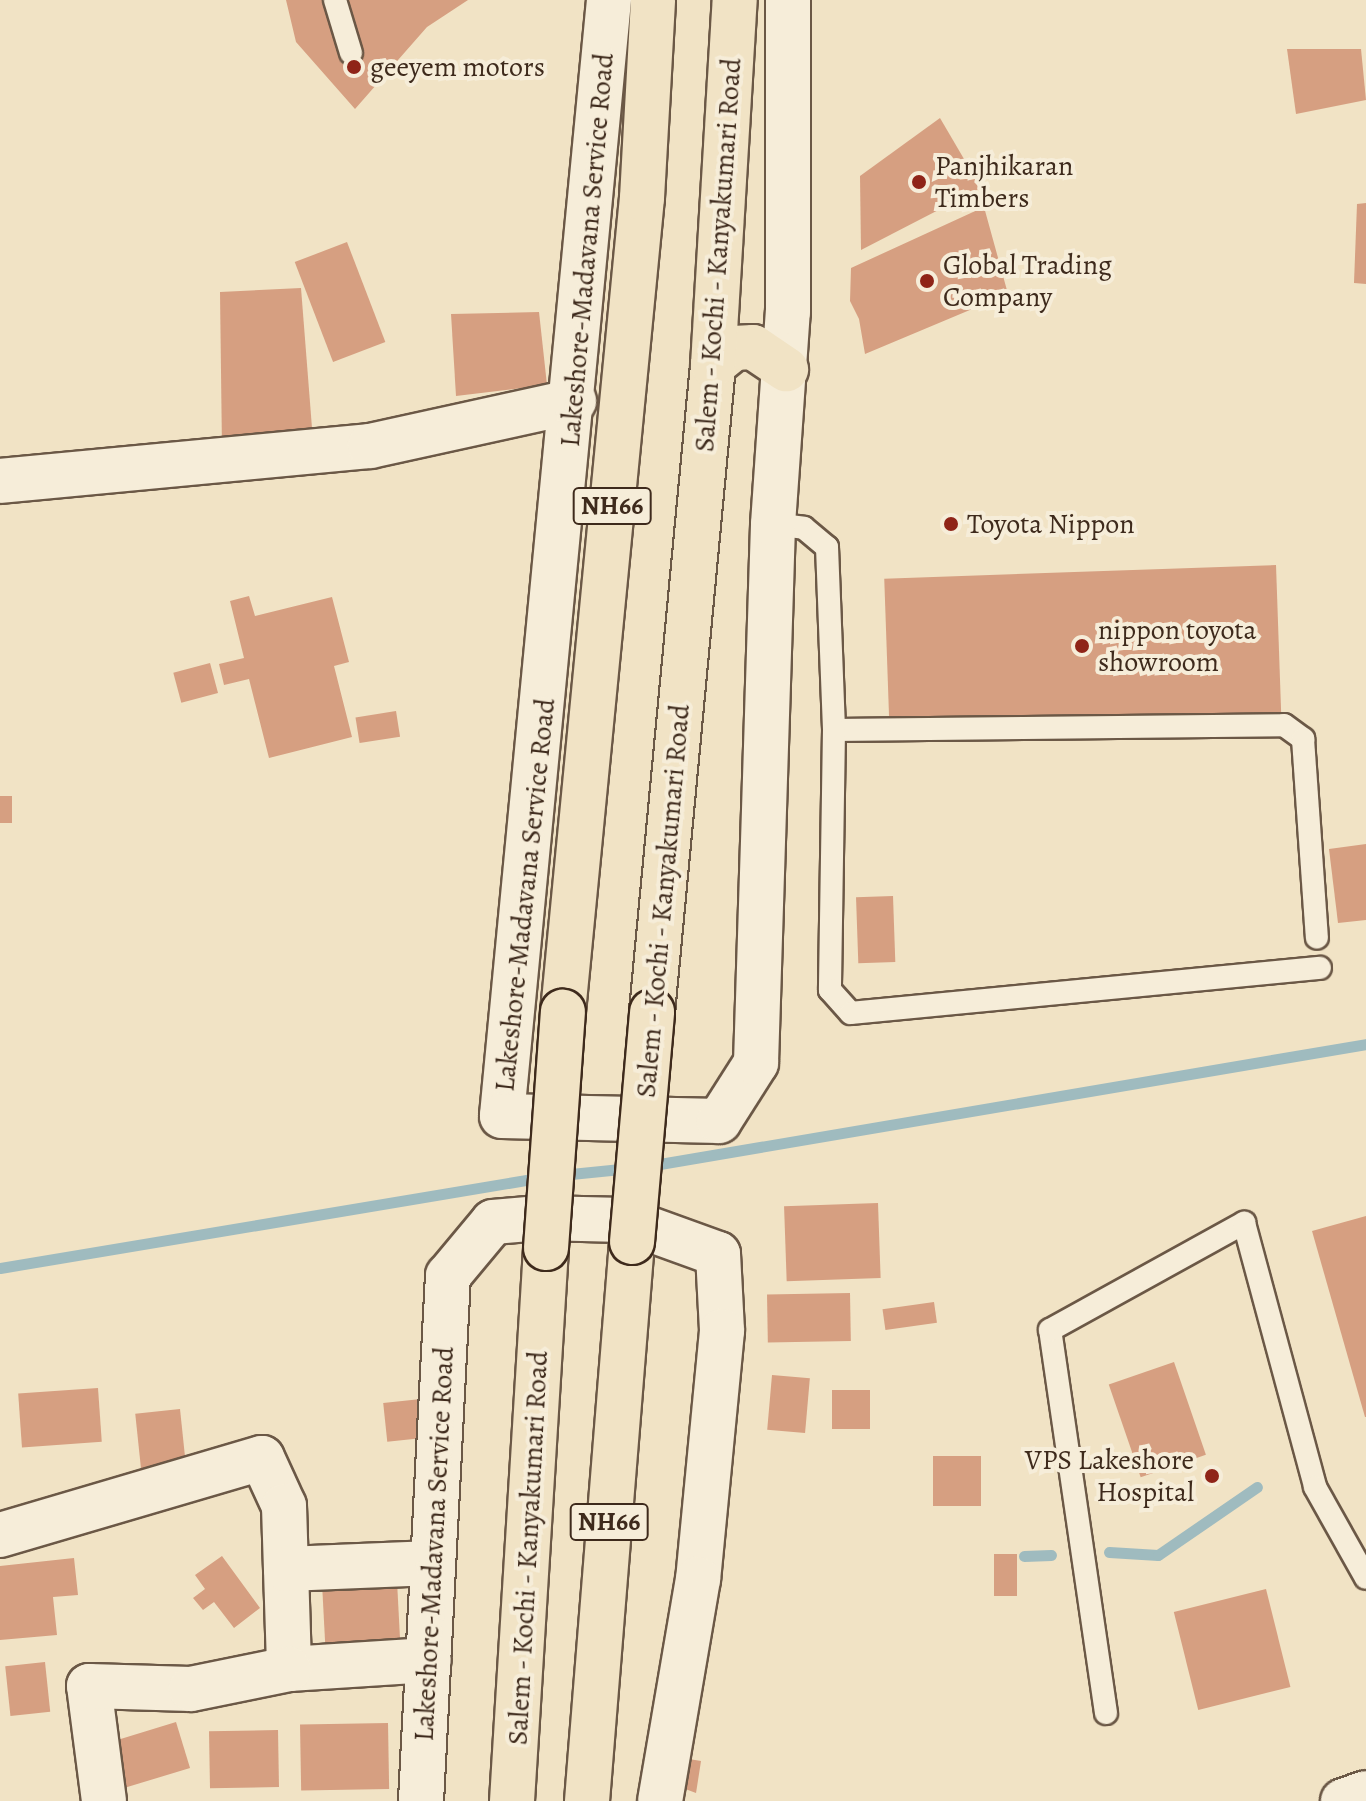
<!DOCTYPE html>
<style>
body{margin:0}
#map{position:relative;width:1366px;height:1801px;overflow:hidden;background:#f1e3c5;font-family:Alegreya,serif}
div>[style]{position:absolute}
.stream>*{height:11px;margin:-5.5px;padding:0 5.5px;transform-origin:5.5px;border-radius:5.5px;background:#9fbbbf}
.building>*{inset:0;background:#d69f81;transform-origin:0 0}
.roads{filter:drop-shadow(2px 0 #6b5846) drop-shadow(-2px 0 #6b5846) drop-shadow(0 2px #6b5846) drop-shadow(0 -2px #6b5846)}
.service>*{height:22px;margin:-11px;padding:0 11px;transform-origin:11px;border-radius:11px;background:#f6edd9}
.minor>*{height:44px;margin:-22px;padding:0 22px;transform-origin:22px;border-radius:22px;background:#f6edd9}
.tertiary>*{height:44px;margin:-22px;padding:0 22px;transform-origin:22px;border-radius:22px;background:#f6edd9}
.trunk>*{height:44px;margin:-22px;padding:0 22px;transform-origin:22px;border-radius:22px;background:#f1e3c5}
.bridges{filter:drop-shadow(2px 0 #3e2a1c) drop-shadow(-2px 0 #3e2a1c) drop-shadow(0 2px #3e2a1c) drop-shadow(0 -2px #3e2a1c)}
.trunk-bridge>*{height:44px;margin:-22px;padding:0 22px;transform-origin:22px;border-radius:22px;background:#f1e3c5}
.dots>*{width:22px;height:22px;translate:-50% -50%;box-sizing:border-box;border:4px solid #f6edd9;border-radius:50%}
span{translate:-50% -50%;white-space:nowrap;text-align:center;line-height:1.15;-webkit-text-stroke:8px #f6edd9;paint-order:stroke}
.shield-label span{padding:2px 6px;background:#f6edd9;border:2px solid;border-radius:6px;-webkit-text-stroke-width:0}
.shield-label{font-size:26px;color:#3e2a1c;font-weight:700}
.poi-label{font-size:28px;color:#3e2a1c}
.left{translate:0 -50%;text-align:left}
.right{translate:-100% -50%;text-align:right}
.street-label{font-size:28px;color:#3e2a1c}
</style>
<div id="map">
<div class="stream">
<i style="left:648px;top:1166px;width:728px;rotate:-9.64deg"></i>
<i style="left:561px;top:1175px;width:70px;rotate:-5.7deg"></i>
<i style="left:0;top:1268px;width:552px;rotate:-9.5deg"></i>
<i style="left:1109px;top:1552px;width:49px;rotate:3.5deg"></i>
<i style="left:1158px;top:1555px;width:120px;rotate:-34.5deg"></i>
<i style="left:1024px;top:1556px;width:27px;rotate:-2deg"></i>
</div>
<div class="building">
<i style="clip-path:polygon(286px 0,468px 0,427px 27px,355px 109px,296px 42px)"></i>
<i style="clip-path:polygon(1287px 49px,1361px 49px,1366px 100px,1296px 114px)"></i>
<i style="clip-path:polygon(940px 118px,981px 188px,861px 250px,860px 176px)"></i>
<i style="clip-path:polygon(1366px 203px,1366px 284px,1354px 283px,1357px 204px)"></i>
<i style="clip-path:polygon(984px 207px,1008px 294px,865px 354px,859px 319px,850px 301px,851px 268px)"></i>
<i style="left:347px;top:242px;width:107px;height:56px;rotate:69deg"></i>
<i style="clip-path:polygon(301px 288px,312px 428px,222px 450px,220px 292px)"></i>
<i style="clip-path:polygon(539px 312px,547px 385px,456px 396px,451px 314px)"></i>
<i style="left:1276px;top:565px;width:151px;height:392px;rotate:88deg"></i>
<i style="clip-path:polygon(249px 596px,255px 616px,332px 597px,349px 662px,334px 666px,352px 737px,269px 758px,249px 679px,224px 685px,219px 664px,244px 658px,230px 601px)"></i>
<i style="left:210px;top:663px;width:31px;height:38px;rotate:75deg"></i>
<i style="left:396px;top:711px;width:26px;height:41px;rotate:81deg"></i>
<i style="left:0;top:796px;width:12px;height:27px"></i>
<i style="clip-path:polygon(1366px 844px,1366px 920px,1338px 923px,1329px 849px)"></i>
<i style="left:893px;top:896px;width:66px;height:37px;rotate:88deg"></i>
<i style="left:878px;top:1203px;width:75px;height:94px;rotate:88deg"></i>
<i style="clip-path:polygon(1366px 1216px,1366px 1417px,1365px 1417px,1312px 1231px)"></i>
<i style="left:850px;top:1293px;width:48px;height:83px;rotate:89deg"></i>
<i style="left:934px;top:1302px;width:21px;height:52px;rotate:82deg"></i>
<i style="left:1174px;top:1362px;width:98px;height:69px;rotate:71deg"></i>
<i style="left:772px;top:1375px;width:38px;height:55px;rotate:5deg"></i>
<i style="left:98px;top:1388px;width:54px;height:80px;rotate:86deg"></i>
<i style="left:832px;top:1390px;width:38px;height:39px"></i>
<i style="left:421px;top:1399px;width:39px;height:38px;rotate:84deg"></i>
<i style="left:180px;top:1409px;width:57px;height:45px;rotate:84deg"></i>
<i style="left:933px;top:1456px;width:48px;height:50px"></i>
<i style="left:994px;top:1554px;width:23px;height:42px"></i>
<i style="clip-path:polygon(222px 1556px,260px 1608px,234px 1628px,214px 1602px,203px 1610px,193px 1598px,205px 1589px,195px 1575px)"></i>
<i style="clip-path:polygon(74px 1558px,78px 1595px,53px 1597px,57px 1635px,0 1640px,0 1566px)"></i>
<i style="left:397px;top:1581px;width:59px;height:75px;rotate:87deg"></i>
<i style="left:1266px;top:1589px;width:101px;height:95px;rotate:76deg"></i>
<i style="left:45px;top:1662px;width:50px;height:40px;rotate:84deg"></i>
<i style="left:176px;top:1722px;width:48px;height:69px;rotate:73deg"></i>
<i style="left:388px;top:1723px;width:66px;height:88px;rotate:89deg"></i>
<i style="left:278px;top:1730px;width:57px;height:69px;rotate:89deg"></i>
<i style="clip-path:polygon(689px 1759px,701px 1761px,696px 1793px,680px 1787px)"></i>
</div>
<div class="roads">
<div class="service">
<i style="left:335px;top:0;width:55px;rotate:73.2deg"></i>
<i style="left:773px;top:524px;width:31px;rotate:7deg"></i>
<i style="left:804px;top:528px;width:30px;rotate:40deg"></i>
<i style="left:827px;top:547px;width:183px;rotate:87.8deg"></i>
<i style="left:834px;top:730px;width:450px;rotate:-0.6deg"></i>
<i style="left:1284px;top:725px;width:24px;rotate:36deg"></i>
<i style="left:1303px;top:739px;width:199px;rotate:86deg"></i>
<i style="left:834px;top:730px;width:260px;rotate:90.9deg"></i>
<i style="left:830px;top:990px;width:31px;rotate:48deg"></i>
<i style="left:851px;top:1013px;width:471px;rotate:-5.5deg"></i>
<i style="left:1106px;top:1713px;width:387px;rotate:-98.3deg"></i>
<i style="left:1050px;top:1330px;width:222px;rotate:-28.9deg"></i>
<i style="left:1244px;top:1223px;width:273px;rotate:74.9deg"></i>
<i style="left:1315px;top:1487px;width:104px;rotate:60.7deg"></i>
</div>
<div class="minor">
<i style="left:0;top:481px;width:372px;rotate:-5.4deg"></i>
<i style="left:370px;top:446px;width:209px;rotate:-12.4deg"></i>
<i style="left:0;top:1535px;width:273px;rotate:-16.4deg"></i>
<i style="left:262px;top:1458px;width:53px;rotate:65.4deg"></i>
<i style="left:284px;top:1506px;width:163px;rotate:88.2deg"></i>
<i style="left:289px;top:1669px;width:140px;rotate:-3.7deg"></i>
<i style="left:286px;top:1569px;width:147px;rotate:-2.3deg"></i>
<i style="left:104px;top:1801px;width:116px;rotate:-97.4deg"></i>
<i style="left:89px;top:1686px;width:102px;rotate:1.7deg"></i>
<i style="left:191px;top:1689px;width:100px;rotate:-11.5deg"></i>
<i style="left:1343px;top:1801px;width:24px;rotate:-19deg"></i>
</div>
<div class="tertiary">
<i style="left:609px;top:0;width:1121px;rotate:95.48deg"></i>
<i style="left:502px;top:1116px;width:217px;rotate:1.3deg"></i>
<i style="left:719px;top:1121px;width:69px;rotate:-57.5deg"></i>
<i style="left:756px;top:1063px;width:539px;rotate:-88.19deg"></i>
<i style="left:773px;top:524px;width:213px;rotate:-86deg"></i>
<i style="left:788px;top:312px;width:312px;rotate:-90deg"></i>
<i style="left:421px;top:1801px;width:526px;rotate:-87.06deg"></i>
<i style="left:448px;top:1276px;width:70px;rotate:-50.2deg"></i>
<i style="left:493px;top:1222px;width:47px;rotate:-4.9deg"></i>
<i style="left:540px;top:1218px;width:84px;rotate:1.4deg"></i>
<i style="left:624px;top:1220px;width:100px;rotate:19.9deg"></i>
<i style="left:718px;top:1254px;width:77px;rotate:87deg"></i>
<i style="left:722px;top:1331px;width:249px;rotate:95.5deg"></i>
<i style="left:698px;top:1579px;width:225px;rotate:99.7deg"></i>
</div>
<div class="trunk">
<i style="left:713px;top:365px;width:27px;rotate:-39deg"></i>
<i style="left:734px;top:348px;width:19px;rotate:-3deg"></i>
<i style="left:753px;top:347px;width:40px;rotate:34deg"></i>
<i style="left:563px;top:1012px;width:818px;rotate:-84.46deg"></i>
<i style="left:642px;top:198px;width:198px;rotate:-86.8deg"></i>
<i style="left:652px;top:1012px;width:650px;rotate:-84.61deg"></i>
<i style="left:713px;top:365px;width:366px;rotate:-86.6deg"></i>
<i style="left:512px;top:1801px;width:554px;rotate:-86.48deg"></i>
<i style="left:587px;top:1801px;width:561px;rotate:-85.4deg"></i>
</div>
</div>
<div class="bridges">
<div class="trunk-bridge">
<i style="left:632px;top:1242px;width:231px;rotate:-85deg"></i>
<i style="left:546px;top:1248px;width:237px;rotate:-85.9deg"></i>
</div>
</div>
<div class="dots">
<i style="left:354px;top:67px;background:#8f2418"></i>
<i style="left:919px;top:182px;background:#8f2418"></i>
<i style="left:927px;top:281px;background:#8f2418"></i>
<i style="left:951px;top:524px;background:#8f2418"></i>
<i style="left:1082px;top:646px;background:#8f2418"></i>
<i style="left:1212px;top:1476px;background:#8f2418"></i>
</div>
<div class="shield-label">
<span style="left:612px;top:506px">NH66</span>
<span style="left:609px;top:1522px">NH66</span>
</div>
<div class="poi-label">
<span class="left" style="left:370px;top:67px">geeyem motors</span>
<span class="left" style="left:935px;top:182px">Panjhikaran<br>Timbers</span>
<span class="left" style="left:943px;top:281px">Global Trading<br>Company</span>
<span class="left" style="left:967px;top:524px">Toyota Nippon</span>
<span class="left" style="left:1098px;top:646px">nippon toyota<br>showroom</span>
<span class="right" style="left:1194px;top:1476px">VPS Lakeshore<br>Hospital</span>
</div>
<div class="street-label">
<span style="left:587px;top:250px;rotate:-85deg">Lakeshore-Madavana Service Road</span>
<span style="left:718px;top:255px;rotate:-86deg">Salem - Kochi - Kanyakumari Road</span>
<span style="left:525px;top:895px;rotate:-84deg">Lakeshore-Madavana Service Road</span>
<span style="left:663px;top:901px;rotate:-85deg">Salem - Kochi - Kanyakumari Road</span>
<span style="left:434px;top:1544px;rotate:-87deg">Lakeshore-Madavana Service Road</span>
<span style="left:528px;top:1548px;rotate:-87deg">Salem - Kochi - Kanyakumari Road</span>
</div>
</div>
